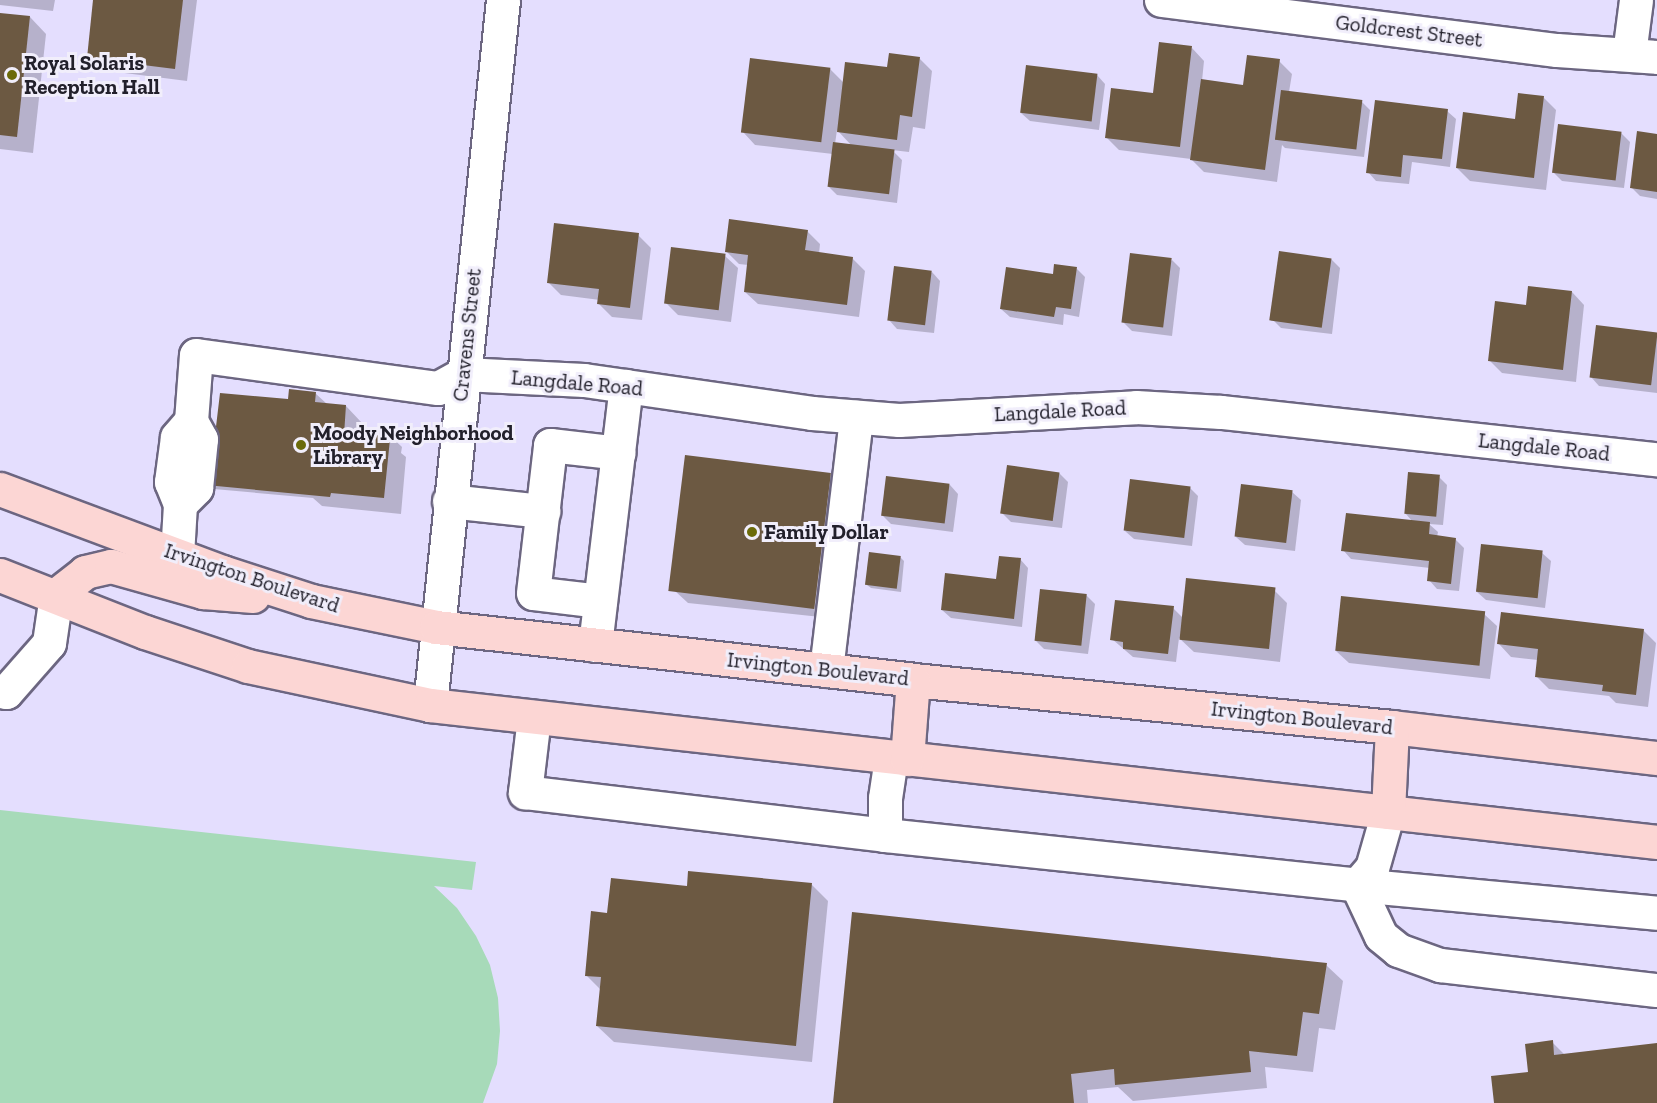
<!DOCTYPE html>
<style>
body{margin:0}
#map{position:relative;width:1657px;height:1103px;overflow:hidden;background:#e4defe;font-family:"Zilla Slab",serif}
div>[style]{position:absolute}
.green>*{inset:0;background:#a7dab9}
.shadow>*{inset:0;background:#0003}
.building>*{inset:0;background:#6c5942;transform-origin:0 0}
.roads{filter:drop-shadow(2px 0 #6c6681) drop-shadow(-2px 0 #6c6681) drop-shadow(0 2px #6c6681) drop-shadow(0 -2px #6c6681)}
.minor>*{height:33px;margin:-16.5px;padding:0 16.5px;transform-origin:16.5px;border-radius:16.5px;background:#fff}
.major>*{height:33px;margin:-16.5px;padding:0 16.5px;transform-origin:16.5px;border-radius:16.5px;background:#fcd6d4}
.dots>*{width:16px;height:16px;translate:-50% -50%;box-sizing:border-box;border:3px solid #f1eefb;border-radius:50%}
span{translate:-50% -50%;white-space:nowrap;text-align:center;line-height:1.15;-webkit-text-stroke:6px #f1eefb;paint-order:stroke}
.street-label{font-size:21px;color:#22202b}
.poi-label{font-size:21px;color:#22202b;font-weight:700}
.left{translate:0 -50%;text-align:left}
</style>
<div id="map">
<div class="green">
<i style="clip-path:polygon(0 810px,476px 862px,472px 890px,434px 886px,457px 908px,476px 936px,490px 965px,498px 998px,500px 1031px,497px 1064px,483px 1103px,0 1103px)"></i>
</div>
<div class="shadow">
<i style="clip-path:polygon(0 0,55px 0,53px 11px,0 5px)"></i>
<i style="clip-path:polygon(95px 0,197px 0,187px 81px,101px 70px,88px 58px)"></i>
<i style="clip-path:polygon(0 14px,30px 17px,46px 34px,33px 153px,0 149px)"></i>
<i style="clip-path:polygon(1192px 48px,1204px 61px,1202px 81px,1244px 87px,1279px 61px,1292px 74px,1289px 92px,1361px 101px,1370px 110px,1364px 157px,1285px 148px,1282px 145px,1277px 182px,1204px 172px,1191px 159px,1119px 150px,1106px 137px,1154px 95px)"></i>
<i style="clip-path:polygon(evenodd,919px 58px,932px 71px,925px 129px,913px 127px,909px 152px,892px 150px,902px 160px,897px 203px,837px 195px,829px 187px,833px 154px,755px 145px,743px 132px,830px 69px,844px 83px,919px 58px,837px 130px,852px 146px,835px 144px,837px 130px)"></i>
<i style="clip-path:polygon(1097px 75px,1105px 84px,1099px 130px,1030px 121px,1021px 113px)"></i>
<i style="clip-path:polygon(1543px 97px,1556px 110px,1546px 190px,1470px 181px,1457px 168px)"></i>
<i style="clip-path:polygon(1447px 111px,1456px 119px,1450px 167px,1412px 162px,1409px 184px,1376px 181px,1368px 172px)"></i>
<i style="clip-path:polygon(1621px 133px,1630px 142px,1624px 188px,1562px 181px,1553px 172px)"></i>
<i style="clip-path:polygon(1657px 135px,1657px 199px,1640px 196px,1632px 188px)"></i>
<i style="clip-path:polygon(807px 231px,820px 244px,819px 254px,852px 258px,865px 271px,859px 317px,758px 304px,745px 292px,748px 265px,739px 264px,726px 251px)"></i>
<i style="clip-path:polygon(638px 235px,651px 248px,642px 320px,612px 317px,599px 304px,600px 300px,561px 295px,548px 282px)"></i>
<i style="clip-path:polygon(725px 256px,738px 268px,731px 322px,678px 315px,665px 302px)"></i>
<i style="clip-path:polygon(1331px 259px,1340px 268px,1332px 334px,1281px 328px,1272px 319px)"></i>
<i style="clip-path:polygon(1172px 260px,1180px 268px,1172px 336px,1132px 331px,1123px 322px)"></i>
<i style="clip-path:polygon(1077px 269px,1085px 277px,1079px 317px,1064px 314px,1063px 325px,1010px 317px,1001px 309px,1055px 275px)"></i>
<i style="clip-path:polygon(932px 272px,940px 281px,934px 333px,897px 329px,889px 320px)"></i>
<i style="clip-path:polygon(1572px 292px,1584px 305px,1576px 382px,1502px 373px,1489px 360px,1527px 307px)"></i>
<i style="clip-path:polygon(1657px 334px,1657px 393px,1599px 386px,1591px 377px)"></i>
<i style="clip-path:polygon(315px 393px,327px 404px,346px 406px,362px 423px,362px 428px,385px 431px,402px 447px,401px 453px,406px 457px,401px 514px,322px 506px,313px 498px,191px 487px,289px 401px)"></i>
<i style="clip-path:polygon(1059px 473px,1068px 482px,1062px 528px,1011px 522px,1002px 513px)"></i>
<i style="clip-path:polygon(830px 474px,843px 486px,830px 618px,688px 603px,675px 591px)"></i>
<i style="clip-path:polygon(1439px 477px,1447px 485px,1443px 525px,1429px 524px,1438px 532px,1437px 537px,1455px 539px,1464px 548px,1459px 591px,1437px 589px,1429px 580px,1430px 568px,1351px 559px,1343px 550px,1413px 522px,1405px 513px)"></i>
<i style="clip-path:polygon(950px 485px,958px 494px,953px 532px,891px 524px,883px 516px)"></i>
<i style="clip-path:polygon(1190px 488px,1198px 496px,1192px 546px,1134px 539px,1125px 531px)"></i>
<i style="clip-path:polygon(1292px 492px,1301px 500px,1295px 551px,1245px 545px,1236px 537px)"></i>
<i style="clip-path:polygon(1542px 553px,1551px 561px,1545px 608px,1486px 600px,1477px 592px)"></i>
<i style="clip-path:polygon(900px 557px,904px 561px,901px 592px,871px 588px,867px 585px)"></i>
<i style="clip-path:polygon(1020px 559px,1028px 568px,1022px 627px,951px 618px,942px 610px,998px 580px)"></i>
<i style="clip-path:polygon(1274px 590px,1287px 603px,1280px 662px,1194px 652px,1179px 638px,1176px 662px,1133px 657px,1112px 639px,1173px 608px,1183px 618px)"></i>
<i style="clip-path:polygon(1086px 595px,1095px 604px,1088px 654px,1044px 649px,1035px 640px)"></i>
<i style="clip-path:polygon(1484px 614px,1497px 626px,1490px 679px,1349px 663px,1336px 651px)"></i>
<i style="clip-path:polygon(1643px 630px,1656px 643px,1648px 707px,1616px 703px,1609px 696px,1549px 689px,1536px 676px,1538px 660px,1511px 657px,1499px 644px)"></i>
<i style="clip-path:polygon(812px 885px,828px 901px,812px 1062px,614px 1042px,597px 1026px,601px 990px,586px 975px,608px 914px,688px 888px)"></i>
<i style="clip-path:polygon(1326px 965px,1343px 981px,1335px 1030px,1319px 1028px,1313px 1072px,1265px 1067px,1267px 1088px,1133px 1101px,1118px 1087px,1087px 1090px,1088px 1103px,835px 1103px)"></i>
<i style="clip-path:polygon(1552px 1042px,1565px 1055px,1657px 1044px,1657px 1103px,1496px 1103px,1529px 1073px)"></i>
</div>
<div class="building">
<i style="clip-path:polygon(93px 0,183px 0,175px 69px,87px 58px)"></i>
<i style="clip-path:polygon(0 13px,30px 16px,17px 137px,0 135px)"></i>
<i style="clip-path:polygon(1159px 42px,1192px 46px,1180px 147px,1105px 138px,1111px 88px,1153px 93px)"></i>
<i style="clip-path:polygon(889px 53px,920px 57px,912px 117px,900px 115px,897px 140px,837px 132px,845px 62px,887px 67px)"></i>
<i style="clip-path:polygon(1247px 55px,1280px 59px,1265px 170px,1190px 160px,1201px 79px,1243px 85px)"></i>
<i style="left:750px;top:58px;width:81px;height:75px;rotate:7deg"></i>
<i style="left:1026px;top:65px;width:72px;height:48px;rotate:7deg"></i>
<i style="left:1281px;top:90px;width:82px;height:50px;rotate:7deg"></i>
<i style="clip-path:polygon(1518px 93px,1544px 96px,1534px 178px,1456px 168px,1463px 112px,1515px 119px)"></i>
<i style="clip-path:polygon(1375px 100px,1448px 109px,1442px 159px,1403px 155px,1401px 177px,1366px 173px)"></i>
<i style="left:1558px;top:124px;width:64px;height:49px;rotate:7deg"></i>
<i style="clip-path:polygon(1637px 131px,1657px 134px,1657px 192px,1630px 188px)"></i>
<i style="left:833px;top:142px;width:62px;height:45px;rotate:7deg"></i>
<i style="clip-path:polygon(729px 219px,808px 230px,805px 250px,853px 257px,847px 305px,744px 292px,748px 255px,725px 252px)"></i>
<i style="clip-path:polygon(554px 223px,639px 233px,630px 308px,597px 304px,599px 289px,547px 283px)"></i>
<i style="left:671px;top:247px;width:55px;height:57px;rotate:7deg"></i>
<i style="left:1279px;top:251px;width:53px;height:70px;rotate:8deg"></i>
<i style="left:1130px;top:253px;width:42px;height:70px;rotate:7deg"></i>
<i style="clip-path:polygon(1054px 264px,1077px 267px,1071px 309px,1056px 307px,1054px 317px,1000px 309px,1006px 267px,1053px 274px)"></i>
<i style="left:894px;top:266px;width:38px;height:55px;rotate:7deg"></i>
<i style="clip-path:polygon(1528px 286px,1572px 291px,1563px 370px,1488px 361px,1495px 301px,1526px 305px)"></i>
<i style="left:1596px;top:325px;width:62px;height:53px;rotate:7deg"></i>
<i style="clip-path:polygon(289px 389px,316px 392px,315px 402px,346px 405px,344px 435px,361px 437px,361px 427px,386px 429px,385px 439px,390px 439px,384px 498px,331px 493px,330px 497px,185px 483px,213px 452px,220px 393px,288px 399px)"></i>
<i style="left:685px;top:455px;width:147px;height:137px;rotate:7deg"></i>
<i style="left:1007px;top:465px;width:53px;height:49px;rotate:8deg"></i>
<i style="left:1408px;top:472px;width:32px;height:42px;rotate:5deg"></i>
<i style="left:886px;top:476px;width:64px;height:40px;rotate:7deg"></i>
<i style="left:1130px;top:479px;width:61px;height:52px;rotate:7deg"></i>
<i style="left:1241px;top:484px;width:52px;height:53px;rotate:7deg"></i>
<i style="clip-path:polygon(1346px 513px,1430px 522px,1429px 534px,1456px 538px,1451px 584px,1427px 581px,1429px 561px,1341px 551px)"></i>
<i style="left:1481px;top:544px;width:62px;height:48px;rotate:6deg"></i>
<i style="left:869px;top:552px;width:32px;height:33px;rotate:7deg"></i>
<i style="clip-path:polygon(999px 556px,1021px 558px,1014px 619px,941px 610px,945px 573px,996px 579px)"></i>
<i style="left:1186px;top:578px;width:90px;height:62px;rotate:6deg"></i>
<i style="left:1040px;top:589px;width:47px;height:52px;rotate:6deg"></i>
<i style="left:1341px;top:596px;width:145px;height:55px;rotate:6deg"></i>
<i style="clip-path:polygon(1115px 600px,1174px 606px,1168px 654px,1123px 649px,1123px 642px,1110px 640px)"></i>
<i style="clip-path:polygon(1501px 612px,1644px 629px,1636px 695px,1602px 691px,1603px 685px,1535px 677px,1538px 649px,1497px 644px)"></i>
<i style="clip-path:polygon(688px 871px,812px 883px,796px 1046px,596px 1026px,601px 977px,585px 976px,591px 911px,607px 913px,611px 878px,687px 886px)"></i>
<i style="clip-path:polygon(852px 912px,1327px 963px,1319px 1014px,1303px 1012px,1297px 1056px,1249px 1051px,1251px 1072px,1115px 1085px,1114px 1069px,1071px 1074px,1074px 1103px,833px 1103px)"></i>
<i style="clip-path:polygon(1553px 1040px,1554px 1055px,1657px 1043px,1657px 1103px,1494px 1103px,1491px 1076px,1528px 1072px,1525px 1044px)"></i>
</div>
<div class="roads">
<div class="minor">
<i style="left:1161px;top:0;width:399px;rotate:7.2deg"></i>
<i style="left:1557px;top:50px;width:100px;rotate:4deg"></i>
<i style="left:1629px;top:54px;width:54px;rotate:-82.6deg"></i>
<i style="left:449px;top:501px;width:95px;rotate:6.1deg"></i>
<i style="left:180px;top:504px;width:23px;rotate:-45deg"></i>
<i style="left:196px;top:488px;width:49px;rotate:-84.2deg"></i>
<i style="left:201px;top:439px;width:21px;rotate:-119deg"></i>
<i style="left:191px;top:421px;width:66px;rotate:-85.7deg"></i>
<i style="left:196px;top:355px;width:244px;rotate:7.8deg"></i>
<i style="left:438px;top:388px;width:29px;rotate:-29deg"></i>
<i style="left:463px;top:374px;width:121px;rotate:2.8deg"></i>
<i style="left:584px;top:380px;width:230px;rotate:8.2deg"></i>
<i style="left:812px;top:413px;width:87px;rotate:4.6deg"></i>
<i style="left:899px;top:420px;width:237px;rotate:-3.1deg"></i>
<i style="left:1136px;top:407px;width:85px;rotate:3.4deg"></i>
<i style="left:1221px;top:412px;width:439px;rotate:6.2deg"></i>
<i style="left:177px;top:555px;width:51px;rotate:-86.6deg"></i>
<i style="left:180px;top:504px;width:24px;rotate:-112deg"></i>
<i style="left:171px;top:482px;width:45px;rotate:-82.4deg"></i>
<i style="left:177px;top:437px;width:21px;rotate:-49deg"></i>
<i style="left:600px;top:601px;width:67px;rotate:-173.2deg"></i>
<i style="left:533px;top:593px;width:149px;rotate:-83.4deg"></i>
<i style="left:550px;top:445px;width:69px;rotate:6.6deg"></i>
<i style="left:595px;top:645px;width:261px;rotate:-83.2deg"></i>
<i style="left:826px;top:670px;width:255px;rotate:-83.2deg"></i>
<i style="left:0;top:691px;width:6px;rotate:9deg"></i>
<i style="left:6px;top:692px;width:65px;rotate:-48.7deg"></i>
<i style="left:49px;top:643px;width:49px;rotate:-81.7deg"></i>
<i style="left:430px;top:705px;width:709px;rotate:-84.09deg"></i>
<i style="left:534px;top:717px;width:76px;rotate:96.8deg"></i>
<i style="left:525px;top:792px;width:363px;rotate:6.8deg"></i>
<i style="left:885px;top:835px;width:475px;rotate:6deg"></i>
<i style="left:1357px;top:885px;width:301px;rotate:5.3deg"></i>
<i style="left:885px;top:835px;width:37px;rotate:-90deg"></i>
<i style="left:885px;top:798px;width:40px;rotate:-81.5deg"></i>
<i style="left:1357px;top:885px;width:56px;rotate:64.8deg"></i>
<i style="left:1381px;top:936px;width:22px;rotate:39deg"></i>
<i style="left:1398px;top:950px;width:45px;rotate:19.7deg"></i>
<i style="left:1440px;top:965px;width:218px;rotate:6.6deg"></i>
<i style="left:1357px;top:885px;width:23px;rotate:-49deg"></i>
<i style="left:1372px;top:868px;width:58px;rotate:-74.1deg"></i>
</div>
<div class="major">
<i style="left:0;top:489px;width:237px;rotate:20.5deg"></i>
<i style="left:222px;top:572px;width:94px;rotate:18deg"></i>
<i style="left:311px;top:601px;width:128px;rotate:11.7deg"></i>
<i style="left:436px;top:627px;width:480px;rotate:6.3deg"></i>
<i style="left:913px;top:680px;width:481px;rotate:5.6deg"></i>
<i style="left:1392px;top:727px;width:267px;rotate:6.7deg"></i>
<i style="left:0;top:575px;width:156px;rotate:21.5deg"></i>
<i style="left:145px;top:632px;width:108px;rotate:18.3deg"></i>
<i style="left:248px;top:666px;width:186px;rotate:12.1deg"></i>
<i style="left:430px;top:705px;width:1235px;rotate:6.37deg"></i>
<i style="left:56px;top:595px;width:37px;rotate:-38deg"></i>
<i style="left:85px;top:572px;width:27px;rotate:-13deg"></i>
<i style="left:111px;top:566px;width:96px;rotate:15.8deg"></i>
<i style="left:203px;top:592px;width:50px;rotate:4.6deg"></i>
<i style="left:907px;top:759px;width:79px;rotate:-85.7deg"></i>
<i style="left:1388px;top:812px;width:85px;rotate:-87.3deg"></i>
</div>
</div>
<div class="dots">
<i style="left:12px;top:75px;background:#6b6b0a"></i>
<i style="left:301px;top:445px;background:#6b6b0a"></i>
<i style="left:752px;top:532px;background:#6b6b0a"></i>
</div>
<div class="street-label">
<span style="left:1409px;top:31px;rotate:7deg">Goldcrest Street</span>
<span style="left:467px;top:335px;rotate:-84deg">Cravens Street</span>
<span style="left:577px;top:383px;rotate:5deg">Langdale Road</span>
<span style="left:1060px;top:411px;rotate:-3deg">Langdale Road</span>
<span style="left:1544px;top:447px;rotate:6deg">Langdale Road</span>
<span style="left:252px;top:578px;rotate:18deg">Irvington Boulevard</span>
<span style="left:818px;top:669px;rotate:6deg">Irvington Boulevard</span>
<span style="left:1302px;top:718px;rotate:6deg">Irvington Boulevard</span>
</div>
<div class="poi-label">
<span class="left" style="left:24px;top:75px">Royal Solaris<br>Reception Hall</span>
<span class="left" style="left:313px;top:445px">Moody Neighborhood<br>Library</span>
<span class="left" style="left:764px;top:532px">Family Dollar</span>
</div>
</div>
